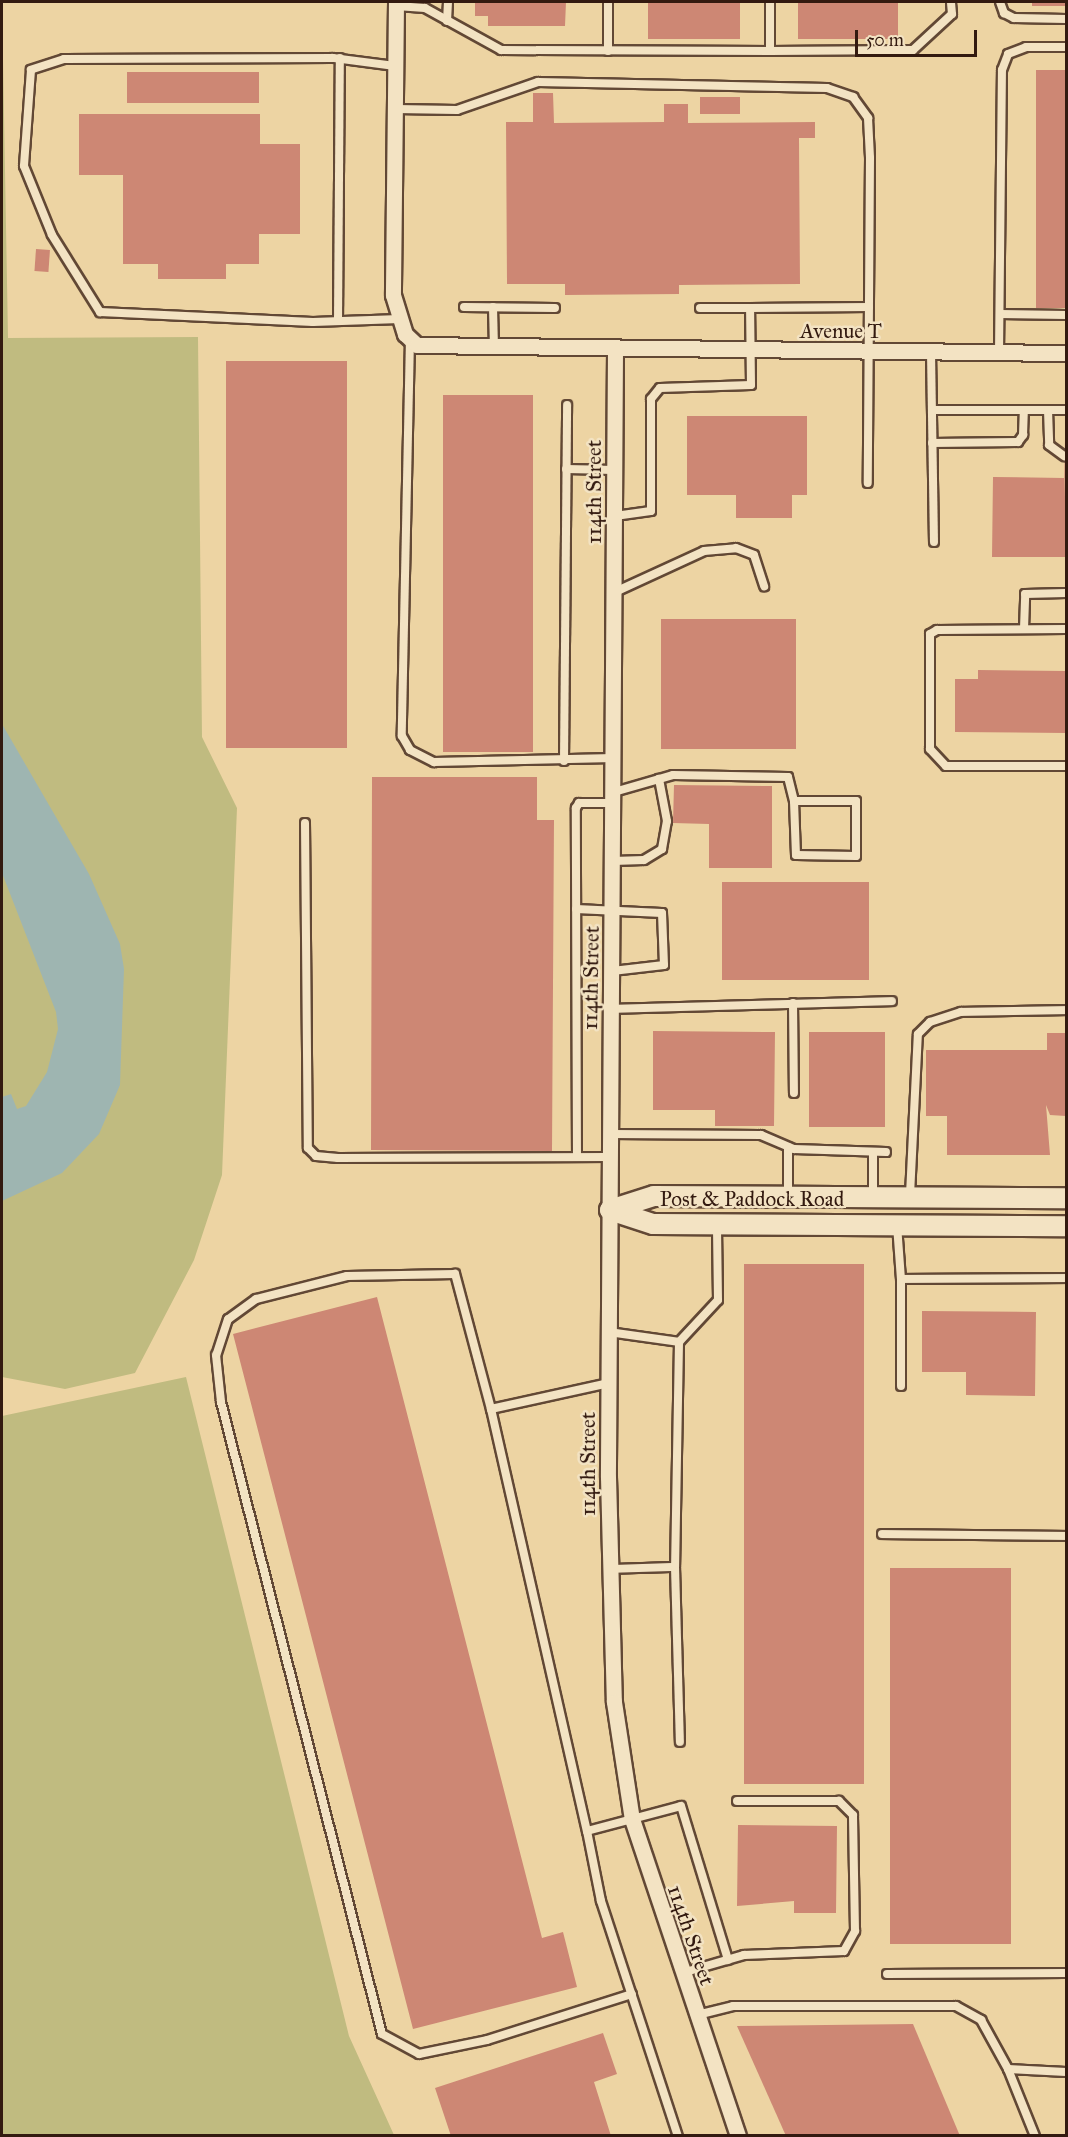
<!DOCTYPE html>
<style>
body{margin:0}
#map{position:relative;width:1068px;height:2137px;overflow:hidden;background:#edd4a3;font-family:"IM FELL Great Primer",serif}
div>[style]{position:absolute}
.green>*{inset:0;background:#c0bb80}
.water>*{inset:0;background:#9eb5b1}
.building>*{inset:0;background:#cd8774;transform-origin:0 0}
.roads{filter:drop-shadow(2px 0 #624835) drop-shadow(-2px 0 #624835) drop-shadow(0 2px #624835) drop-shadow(0 -2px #624835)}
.service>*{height:8px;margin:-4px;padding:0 4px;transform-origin:4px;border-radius:4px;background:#f3e3c3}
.minor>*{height:15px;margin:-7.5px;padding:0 7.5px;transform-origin:7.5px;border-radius:7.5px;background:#f3e3c3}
.tertiary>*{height:20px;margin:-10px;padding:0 10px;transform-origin:10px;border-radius:10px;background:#f3e3c3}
span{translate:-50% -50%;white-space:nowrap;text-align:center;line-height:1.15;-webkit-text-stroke:5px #f3e3c3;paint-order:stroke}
.street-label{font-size:21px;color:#331a10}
.frame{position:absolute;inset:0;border:3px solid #331a10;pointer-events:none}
.scale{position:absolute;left:855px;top:30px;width:122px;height:27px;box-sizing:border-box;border:3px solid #331a10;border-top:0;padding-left:8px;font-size:18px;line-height:21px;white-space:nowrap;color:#331a10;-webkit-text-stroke:4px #f3e3c3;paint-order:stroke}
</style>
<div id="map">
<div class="green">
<i style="clip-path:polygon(2px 2px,8px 338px,198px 337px,202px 737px,237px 808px,222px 1175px,194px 1260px,135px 1373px,65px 1389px,2px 1377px)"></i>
<i style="clip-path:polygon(186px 1377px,349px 2036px,394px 2135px,2px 2135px,2px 1416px)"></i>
</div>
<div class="water">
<i style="clip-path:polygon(2px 724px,89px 874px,120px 944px,124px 969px,120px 1085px,99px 1134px,62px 1173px,2px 1201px,2px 1097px,11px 1094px,17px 1109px,26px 1106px,47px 1072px,58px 1029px,56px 1012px,2px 873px)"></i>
</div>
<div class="building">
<i style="clip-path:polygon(475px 2px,566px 2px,565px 26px,488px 26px,488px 16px,475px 16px)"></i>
<i style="left:648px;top:2px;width:92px;height:37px"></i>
<i style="left:798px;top:2px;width:100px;height:37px"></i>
<i style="left:1032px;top:2px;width:34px;height:4px"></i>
<i style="left:1036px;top:70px;width:30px;height:238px"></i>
<i style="left:127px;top:72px;width:132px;height:31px"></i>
<i style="clip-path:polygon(533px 93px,553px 93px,554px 123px,664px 122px,664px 104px,688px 104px,688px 123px,815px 122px,815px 138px,799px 138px,800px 284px,679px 285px,679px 294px,565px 295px,565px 284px,507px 284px,506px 122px,533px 122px)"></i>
<i style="left:700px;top:97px;width:40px;height:17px"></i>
<i style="clip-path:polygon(79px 114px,260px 114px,260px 144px,300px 144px,300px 234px,259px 234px,259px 264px,226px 264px,226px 279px,158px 279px,158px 264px,123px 264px,123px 175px,79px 175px)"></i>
<i style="left:36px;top:249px;width:14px;height:22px;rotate:4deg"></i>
<i style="left:226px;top:361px;width:121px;height:387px"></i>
<i style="left:443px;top:395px;width:90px;height:357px"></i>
<i style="clip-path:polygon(687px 416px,807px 416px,807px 495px,792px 495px,792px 518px,736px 518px,736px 495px,687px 495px)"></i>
<i style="clip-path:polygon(1064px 438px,1066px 557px,992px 557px,993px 477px,1064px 478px)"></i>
<i style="left:661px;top:619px;width:135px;height:130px"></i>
<i style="clip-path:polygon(978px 670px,1066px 671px,1066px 733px,955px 732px,955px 679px,978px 679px)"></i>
<i style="clip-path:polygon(372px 777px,537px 777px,537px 820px,554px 820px,552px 1151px,371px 1150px)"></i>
<i style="clip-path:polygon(674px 785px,772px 786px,772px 868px,709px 868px,709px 824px,673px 823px)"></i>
<i style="left:722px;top:882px;width:147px;height:98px"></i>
<i style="clip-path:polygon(653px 1031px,775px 1032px,774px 1126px,715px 1126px,715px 1110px,653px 1110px)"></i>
<i style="left:809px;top:1032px;width:76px;height:95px"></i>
<i style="clip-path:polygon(1047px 1033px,1066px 1033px,1066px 1116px,1050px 1115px,1046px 1105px,1050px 1155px,947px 1155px,947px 1116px,926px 1116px,926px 1050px,1047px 1050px)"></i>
<i style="left:744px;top:1264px;width:120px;height:520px"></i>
<i style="clip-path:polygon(377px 1297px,542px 1938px,563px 1932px,577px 1987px,413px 2029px,233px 1334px)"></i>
<i style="clip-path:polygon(922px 1311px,1036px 1312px,1035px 1396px,966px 1395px,966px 1372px,922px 1372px)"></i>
<i style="left:890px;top:1568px;width:121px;height:376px"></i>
<i style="clip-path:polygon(738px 1825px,837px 1826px,836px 1913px,794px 1913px,794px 1901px,737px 1906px)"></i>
<i style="clip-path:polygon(913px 2024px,960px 2136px,786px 2136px,737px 2026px)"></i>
<i style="clip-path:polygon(603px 2033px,617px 2074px,594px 2082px,611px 2136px,451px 2136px,435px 2088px)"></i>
</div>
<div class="roads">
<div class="service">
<i style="left:1000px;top:2px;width:12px;rotate:70deg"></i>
<i style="left:1004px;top:13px;width:11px;rotate:27deg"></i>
<i style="left:1014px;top:18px;width:52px;rotate:1.1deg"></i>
<i style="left:396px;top:6px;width:29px;rotate:4deg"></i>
<i style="left:425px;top:8px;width:87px;rotate:28.9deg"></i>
<i style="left:501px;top:50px;width:269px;rotate:0.2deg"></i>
<i style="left:770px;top:51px;width:49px;rotate:-90deg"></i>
<i style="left:447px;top:21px;width:19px;rotate:-87deg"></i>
<i style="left:608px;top:51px;width:49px;rotate:-90deg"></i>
<i style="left:770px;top:51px;width:143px;rotate:-0.4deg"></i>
<i style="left:913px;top:50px;width:53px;rotate:-42.7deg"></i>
<i style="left:952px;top:14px;width:12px;rotate:-95deg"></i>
<i style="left:395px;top:66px;width:63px;rotate:-172.6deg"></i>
<i style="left:333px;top:58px;width:269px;rotate:179.8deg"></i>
<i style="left:64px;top:59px;width:35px;rotate:162deg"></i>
<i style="left:31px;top:70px;width:96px;rotate:94.2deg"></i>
<i style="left:24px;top:166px;width:74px;rotate:67.9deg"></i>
<i style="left:52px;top:235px;width:91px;rotate:58.1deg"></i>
<i style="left:100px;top:312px;width:213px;rotate:2.7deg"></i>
<i style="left:313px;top:322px;width:87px;rotate:-2deg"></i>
<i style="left:396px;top:109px;width:61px;rotate:0.9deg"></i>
<i style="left:457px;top:110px;width:86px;rotate:-19.1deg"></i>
<i style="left:538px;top:82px;width:289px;rotate:1.2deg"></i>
<i style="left:827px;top:88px;width:28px;rotate:19deg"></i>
<i style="left:853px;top:97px;width:26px;rotate:54deg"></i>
<i style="left:868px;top:118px;width:40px;rotate:87.1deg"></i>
<i style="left:870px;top:158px;width:325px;rotate:90.4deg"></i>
<i style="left:464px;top:307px;width:91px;rotate:0.6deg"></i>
<i style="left:493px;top:307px;width:41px;rotate:88.6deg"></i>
<i style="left:700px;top:308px;width:50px"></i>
<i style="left:1000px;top:314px;width:66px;rotate:0.9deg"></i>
<i style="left:338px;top:321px;width:263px;rotate:-89.6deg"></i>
<i style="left:410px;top:338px;width:398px;rotate:91.2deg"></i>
<i style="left:402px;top:736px;width:16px;rotate:60deg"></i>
<i style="left:410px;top:750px;width:27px;rotate:27deg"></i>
<i style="left:434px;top:762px;width:180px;rotate:-1.3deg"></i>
<i style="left:931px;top:352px;width:190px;rotate:89.1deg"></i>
<i style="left:999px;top:353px;width:283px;rotate:-89.4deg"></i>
<i style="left:1002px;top:70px;width:17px;rotate:-69deg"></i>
<i style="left:1008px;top:54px;width:19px;rotate:-21deg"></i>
<i style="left:1026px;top:47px;width:40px"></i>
<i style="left:932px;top:410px;width:134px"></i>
<i style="left:1048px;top:410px;width:35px;rotate:88deg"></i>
<i style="left:1049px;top:445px;width:19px;rotate:36deg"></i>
<i style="left:932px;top:443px;width:86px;rotate:-0.7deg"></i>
<i style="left:1018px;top:442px;width:9px;rotate:-54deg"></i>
<i style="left:1023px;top:435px;width:25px;rotate:-88deg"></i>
<i style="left:566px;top:469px;width:49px;rotate:1.2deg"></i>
<i style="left:615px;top:516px;width:36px;rotate:-8deg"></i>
<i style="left:651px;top:511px;width:112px;rotate:-90deg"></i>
<i style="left:651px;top:399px;width:14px;rotate:-51deg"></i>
<i style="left:660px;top:388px;width:91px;rotate:-1.9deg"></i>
<i style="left:751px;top:385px;width:77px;rotate:-90.7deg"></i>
<i style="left:750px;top:308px;width:119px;rotate:-0.5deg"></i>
<i style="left:615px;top:592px;width:98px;rotate:-24.7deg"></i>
<i style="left:704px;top:551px;width:32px;rotate:-5deg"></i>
<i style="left:736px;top:548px;width:19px;rotate:21deg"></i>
<i style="left:754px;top:555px;width:33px;rotate:72deg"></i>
<i style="left:1024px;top:629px;width:35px;rotate:-88deg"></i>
<i style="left:1025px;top:594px;width:41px;rotate:-1.4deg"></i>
<i style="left:1066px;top:629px;width:129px;rotate:179.6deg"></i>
<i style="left:937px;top:630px;width:8px;rotate:150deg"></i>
<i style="left:930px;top:634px;width:115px;rotate:90deg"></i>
<i style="left:930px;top:749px;width:23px;rotate:47deg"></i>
<i style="left:946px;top:766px;width:120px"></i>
<i style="left:564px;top:761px;width:356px;rotate:-89.5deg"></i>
<i style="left:614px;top:792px;width:61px;rotate:-16.1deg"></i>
<i style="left:673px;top:775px;width:115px;rotate:1deg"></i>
<i style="left:788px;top:777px;width:25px;rotate:76deg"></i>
<i style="left:794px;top:801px;width:54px;rotate:87.9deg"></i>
<i style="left:796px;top:855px;width:60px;rotate:1deg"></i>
<i style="left:856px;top:856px;width:55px;rotate:-90deg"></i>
<i style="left:856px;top:801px;width:62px;rotate:180deg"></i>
<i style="left:305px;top:823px;width:325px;rotate:89.5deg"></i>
<i style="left:308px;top:1148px;width:11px;rotate:45deg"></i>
<i style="left:316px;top:1156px;width:22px;rotate:5deg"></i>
<i style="left:338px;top:1158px;width:272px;rotate:-0.2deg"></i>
<i style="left:613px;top:861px;width:31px;rotate:-2deg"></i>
<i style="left:644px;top:860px;width:21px;rotate:-31deg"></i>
<i style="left:662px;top:849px;width:28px;rotate:-80deg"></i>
<i style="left:667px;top:821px;width:43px;rotate:-100.8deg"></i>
<i style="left:576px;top:909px;width:86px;rotate:2.7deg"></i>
<i style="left:662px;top:913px;width:52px;rotate:87.8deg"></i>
<i style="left:664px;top:965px;width:52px;rotate:173.4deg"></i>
<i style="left:793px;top:1003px;width:90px;rotate:89.4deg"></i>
<i style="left:612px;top:1009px;width:280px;rotate:-1.6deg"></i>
<i style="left:611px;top:1134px;width:150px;rotate:0.4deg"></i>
<i style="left:761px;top:1135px;width:36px;rotate:23deg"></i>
<i style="left:794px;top:1149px;width:92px;rotate:1.9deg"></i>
<i style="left:788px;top:1147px;width:48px;rotate:90deg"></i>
<i style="left:577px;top:1157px;width:349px;rotate:-90.2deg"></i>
<i style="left:576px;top:808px;width:6px;rotate:-59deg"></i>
<i style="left:579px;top:803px;width:35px"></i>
<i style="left:873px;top:1195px;width:43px;rotate:-90deg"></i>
<i style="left:910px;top:1195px;width:161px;rotate:-87.2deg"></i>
<i style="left:918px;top:1034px;width:17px;rotate:-45deg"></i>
<i style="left:930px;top:1022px;width:33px;rotate:-18deg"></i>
<i style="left:961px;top:1012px;width:105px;rotate:-1.1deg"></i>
<i style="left:897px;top:1225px;width:54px;rotate:85.8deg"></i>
<i style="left:901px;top:1279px;width:165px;rotate:-0.3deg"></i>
<i style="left:901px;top:1279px;width:107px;rotate:90deg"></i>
<i style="left:609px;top:1332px;width:71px;rotate:8.1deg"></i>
<i style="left:679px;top:1342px;width:225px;rotate:91deg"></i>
<i style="left:679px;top:1342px;width:57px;rotate:-47.1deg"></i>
<i style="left:718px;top:1300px;width:76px;rotate:-90.8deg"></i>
<i style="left:609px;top:1383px;width:121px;rotate:167.6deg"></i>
<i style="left:491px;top:1409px;width:433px;rotate:77.2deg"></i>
<i style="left:587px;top:1831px;width:97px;rotate:-14.9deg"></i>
<i style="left:681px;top:1806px;width:161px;rotate:73deg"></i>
<i style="left:491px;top:1409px;width:140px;rotate:-104.9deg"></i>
<i style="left:455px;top:1274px;width:108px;rotate:178.9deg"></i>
<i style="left:347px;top:1276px;width:94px;rotate:165.8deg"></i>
<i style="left:256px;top:1299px;width:34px;rotate:144deg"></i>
<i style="left:228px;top:1319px;width:38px;rotate:108deg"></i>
<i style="left:216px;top:1355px;width:47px;rotate:83.9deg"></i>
<i style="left:221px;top:1402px;width:652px;rotate:75.71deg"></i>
<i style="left:382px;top:2034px;width:42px;rotate:28.4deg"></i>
<i style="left:419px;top:2054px;width:69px;rotate:-11.6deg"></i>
<i style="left:487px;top:2040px;width:152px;rotate:-17.6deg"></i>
<i style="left:882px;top:1534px;width:184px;rotate:0.6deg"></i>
<i style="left:610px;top:1569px;width:65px;rotate:-1.8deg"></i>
<i style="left:675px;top:1567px;width:175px;rotate:88.4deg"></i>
<i style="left:587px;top:1831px;width:71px;rotate:78.7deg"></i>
<i style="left:601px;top:1901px;width:247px;rotate:71.9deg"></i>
<i style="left:682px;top:1973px;width:65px;rotate:-16.2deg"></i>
<i style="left:744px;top:1955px;width:100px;rotate:-2.3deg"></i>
<i style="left:844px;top:1951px;width:23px;rotate:-61deg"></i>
<i style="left:855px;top:1931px;width:116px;rotate:-91deg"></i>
<i style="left:853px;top:1815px;width:20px;rotate:-135deg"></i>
<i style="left:839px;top:1801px;width:102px;rotate:180deg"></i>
<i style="left:887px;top:1974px;width:179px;rotate:-0.3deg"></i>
<i style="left:697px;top:2015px;width:37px;rotate:-14deg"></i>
<i style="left:733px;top:2006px;width:223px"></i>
<i style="left:956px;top:2006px;width:29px;rotate:29deg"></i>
<i style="left:981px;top:2020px;width:56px;rotate:61.1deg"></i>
<i style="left:1008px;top:2069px;width:58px;rotate:3deg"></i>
<i style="left:1008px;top:2069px;width:72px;rotate:68.1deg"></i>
</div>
<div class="minor">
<i style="left:396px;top:2px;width:293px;rotate:90.6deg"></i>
<i style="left:393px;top:295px;width:41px;rotate:72.9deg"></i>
<i style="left:405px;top:334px;width:16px;rotate:43deg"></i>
<i style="left:417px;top:345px;width:649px;rotate:0.71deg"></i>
<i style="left:615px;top:351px;width:1126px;rotate:90.36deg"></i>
<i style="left:608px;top:1477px;width:225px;rotate:88.5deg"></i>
<i style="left:614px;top:1702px;width:118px;rotate:81.3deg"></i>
<i style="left:632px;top:1819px;width:334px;rotate:71.5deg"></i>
</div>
<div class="tertiary">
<i style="left:610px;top:1210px;width:45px;rotate:18deg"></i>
<i style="left:653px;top:1224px;width:413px;rotate:0.3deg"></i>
<i style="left:610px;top:1210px;width:46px;rotate:-17.7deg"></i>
<i style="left:654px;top:1196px;width:412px;rotate:0.3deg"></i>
</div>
</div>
<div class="street-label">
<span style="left:841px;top:331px">Avenue T</span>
<span style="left:594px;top:492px;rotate:-90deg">114th Street</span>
<span style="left:591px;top:978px;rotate:-89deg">114th Street</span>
<span style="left:752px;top:1199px">Post &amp; Paddock Road</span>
<span style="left:588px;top:1464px;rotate:-90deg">114th Street</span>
<span style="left:691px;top:1935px;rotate:71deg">114th Street</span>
</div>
<div class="frame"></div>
<div class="scale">50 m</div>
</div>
